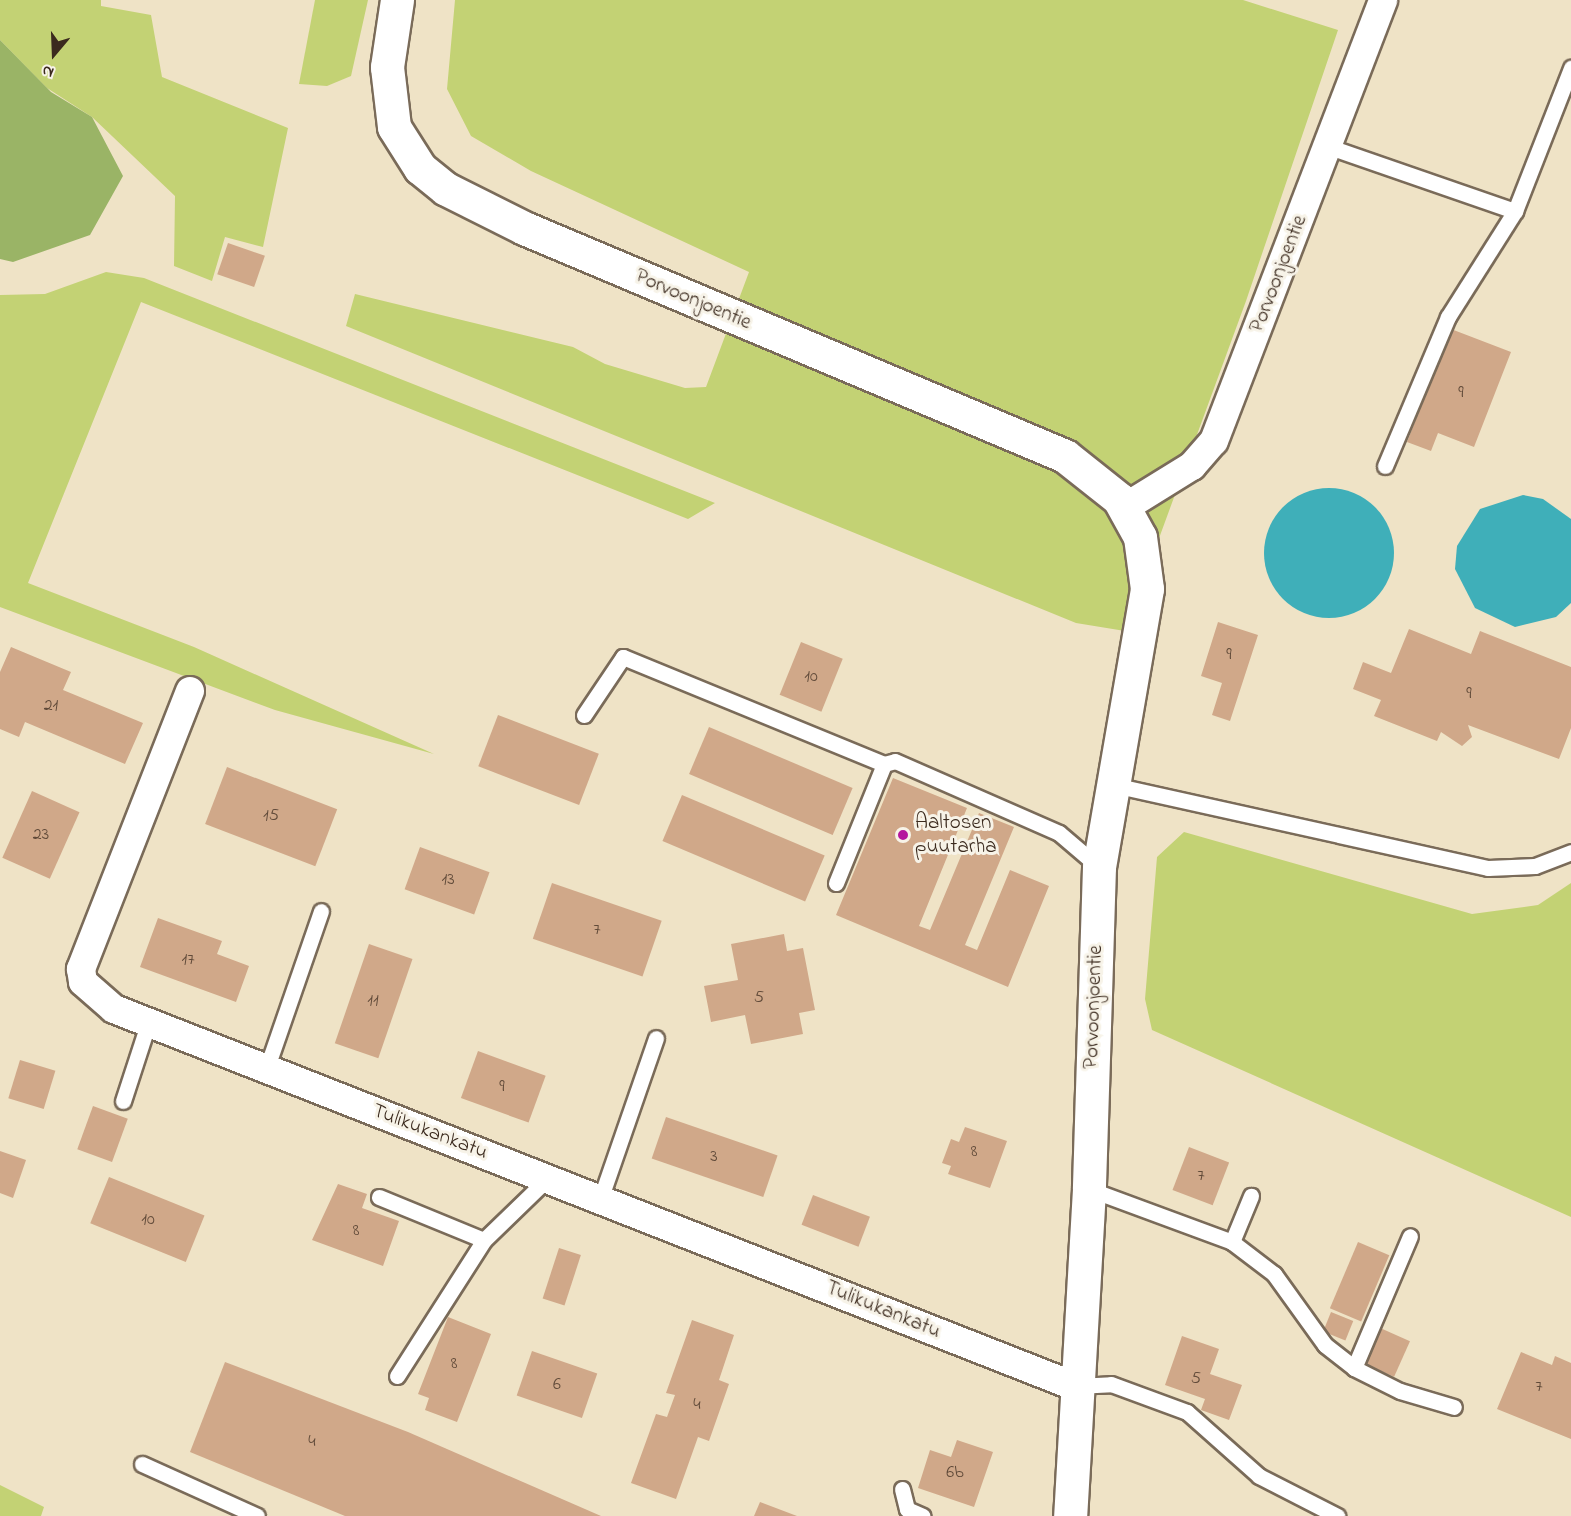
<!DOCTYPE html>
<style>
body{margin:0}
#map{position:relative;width:1571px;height:1516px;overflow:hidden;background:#efe3c6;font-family:"Indie Flower",sans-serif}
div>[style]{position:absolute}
.green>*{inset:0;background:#c3d274}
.forest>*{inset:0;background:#9ab466}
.water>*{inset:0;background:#3fafb9}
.round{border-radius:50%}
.building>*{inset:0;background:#d0a889;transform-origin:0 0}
.roads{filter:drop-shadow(2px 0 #7a6b59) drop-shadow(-2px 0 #7a6b59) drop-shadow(0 2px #7a6b59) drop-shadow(0 -2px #7a6b59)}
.lane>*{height:15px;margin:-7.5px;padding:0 7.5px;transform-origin:7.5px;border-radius:7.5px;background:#fff}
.street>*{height:28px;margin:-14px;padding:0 14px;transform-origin:14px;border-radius:14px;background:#fff}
.secondary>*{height:33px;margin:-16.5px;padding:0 16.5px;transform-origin:16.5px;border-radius:16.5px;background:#fff}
.dots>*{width:16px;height:16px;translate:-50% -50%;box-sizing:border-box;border:3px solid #f7f3e8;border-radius:50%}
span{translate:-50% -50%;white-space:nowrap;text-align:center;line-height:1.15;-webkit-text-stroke:6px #f7f3e8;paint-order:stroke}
.number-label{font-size:18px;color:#604a39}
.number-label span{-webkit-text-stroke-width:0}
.street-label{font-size:21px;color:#3b2a1e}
.poi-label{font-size:21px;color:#3b2a1e}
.left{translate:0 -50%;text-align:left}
.north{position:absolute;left:24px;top:24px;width:60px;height:60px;-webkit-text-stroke:4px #f7f3e8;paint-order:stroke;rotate:199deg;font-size:16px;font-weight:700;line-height:24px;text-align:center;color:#3b2a1e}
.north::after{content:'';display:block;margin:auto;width:21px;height:27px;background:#3b2a1e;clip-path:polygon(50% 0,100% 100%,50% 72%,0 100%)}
</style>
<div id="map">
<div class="green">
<i style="clip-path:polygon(0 0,101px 0,101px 6px,151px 15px,162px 77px,288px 128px,263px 247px,225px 237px,212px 281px,174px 266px,175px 196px,92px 117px,47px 88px,0 40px)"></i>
<i style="clip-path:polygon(315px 0,368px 0,351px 76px,327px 86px,299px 84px)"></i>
<i style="clip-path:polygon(455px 0,1243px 0,1338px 30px,1246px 301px,1125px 631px,1076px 623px,346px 326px,355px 294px,573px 347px,605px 364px,685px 388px,706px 387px,749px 272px,531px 171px,471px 136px,447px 89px)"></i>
<i style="clip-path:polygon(106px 272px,144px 278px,715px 503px,688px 519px,141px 302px,28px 583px,194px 647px,434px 754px,275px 710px,0 607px,0 295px,45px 294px)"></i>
<i style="clip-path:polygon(1184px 832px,1472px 914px,1538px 905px,1571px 883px,1571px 1217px,1152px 1030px,1145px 999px,1157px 857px)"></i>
<i style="clip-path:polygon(0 1485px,44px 1507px,41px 1516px,0 1516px)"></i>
</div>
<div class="forest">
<i style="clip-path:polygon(0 40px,51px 92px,92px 117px,123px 176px,90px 235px,13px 262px,0 259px)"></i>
</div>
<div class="water">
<i class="round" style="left:1264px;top:488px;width:130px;height:130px"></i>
<i style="clip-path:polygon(1523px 495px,1543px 499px,1571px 519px,1571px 603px,1556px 617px,1515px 627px,1475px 608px,1455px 569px,1457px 546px,1480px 509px)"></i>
</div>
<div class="building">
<i style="left:228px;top:243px;width:39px;height:33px;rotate:19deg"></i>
<i style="clip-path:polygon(1451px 329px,1511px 352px,1474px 447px,1438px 433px,1431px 451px,1407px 442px)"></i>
<i style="clip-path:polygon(1218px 622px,1258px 635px,1230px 721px,1212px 715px,1222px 683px,1201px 676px)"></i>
<i style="clip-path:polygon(1409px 629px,1471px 654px,1480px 631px,1571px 667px,1571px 728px,1559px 759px,1468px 725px,1472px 737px,1462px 746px,1441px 732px,1437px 741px,1374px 716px,1381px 700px,1353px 689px,1363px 662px,1391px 673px)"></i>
<i style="left:801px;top:642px;width:45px;height:57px;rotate:22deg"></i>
<i style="clip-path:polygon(11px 647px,71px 672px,63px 690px,143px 723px,125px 764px,25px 722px,19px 737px,0 729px,0 672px)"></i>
<i style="left:498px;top:715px;width:108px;height:55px;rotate:21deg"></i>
<i style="left:709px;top:727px;width:156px;height:51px;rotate:23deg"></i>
<i style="left:227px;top:767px;width:118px;height:61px;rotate:21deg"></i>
<i style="clip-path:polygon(893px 778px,967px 808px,919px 926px,930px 930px,979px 813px,1014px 827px,965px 945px,977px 950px,1010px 870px,1049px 886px,1008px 987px,836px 915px)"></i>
<i style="left:32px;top:791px;width:52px;height:73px;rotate:24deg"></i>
<i style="left:682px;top:795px;width:155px;height:50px;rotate:23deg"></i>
<i style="left:420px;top:847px;width:74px;height:45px;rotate:20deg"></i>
<i style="left:552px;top:883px;width:116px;height:59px;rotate:19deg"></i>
<i style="clip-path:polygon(158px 918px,222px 941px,217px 954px,249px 966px,236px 1002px,140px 967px)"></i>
<i style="clip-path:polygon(784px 934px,787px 951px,803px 948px,815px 1010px,799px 1013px,803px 1034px,751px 1044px,745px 1015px,711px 1022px,704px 986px,738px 980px,731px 944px)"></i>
<i style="left:369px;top:944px;width:46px;height:105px;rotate:19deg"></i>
<i style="left:478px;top:1051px;width:72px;height:50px;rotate:20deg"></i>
<i style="left:20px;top:1060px;width:37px;height:40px;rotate:17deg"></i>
<i style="left:93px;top:1106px;width:37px;height:46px;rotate:20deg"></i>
<i style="left:666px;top:1117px;width:118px;height:44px;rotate:19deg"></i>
<i style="clip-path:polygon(965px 1127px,1007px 1141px,990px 1188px,948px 1174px,951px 1166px,942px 1163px,951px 1139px,959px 1142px)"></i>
<i style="left:1189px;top:1147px;width:43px;height:46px;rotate:21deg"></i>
<i style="clip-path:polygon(0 1151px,26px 1160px,13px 1198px,0 1193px)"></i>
<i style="left:109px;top:1177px;width:103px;height:50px;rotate:22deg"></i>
<i style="clip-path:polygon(338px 1184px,367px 1194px,362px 1208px,399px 1221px,383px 1266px,312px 1240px)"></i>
<i style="left:813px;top:1195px;width:61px;height:32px;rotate:21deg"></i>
<i style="left:1358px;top:1242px;width:34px;height:72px;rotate:23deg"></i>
<i style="left:559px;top:1248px;width:23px;height:53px;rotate:18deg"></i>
<i style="left:1331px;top:1312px;width:24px;height:21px;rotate:22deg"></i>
<i style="clip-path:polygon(448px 1317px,491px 1334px,457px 1422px,425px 1410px,429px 1398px,418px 1394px)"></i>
<i style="clip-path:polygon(692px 1320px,734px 1335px,719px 1380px,729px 1384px,709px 1441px,698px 1437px,676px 1499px,631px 1483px,656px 1414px,667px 1417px,675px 1395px,666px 1393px)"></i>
<i style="left:1378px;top:1327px;width:35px;height:39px;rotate:24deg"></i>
<i style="clip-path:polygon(1182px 1336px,1219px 1349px,1210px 1374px,1242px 1385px,1229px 1420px,1201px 1410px,1205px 1399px,1165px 1385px)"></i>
<i style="left:532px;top:1351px;width:69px;height:47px;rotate:19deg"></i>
<i style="clip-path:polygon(1521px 1352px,1552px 1365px,1555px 1356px,1571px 1363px,1571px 1439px,1497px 1409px)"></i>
<i style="clip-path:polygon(225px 1362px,408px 1432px,601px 1516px,345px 1516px,190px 1452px)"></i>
<i style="clip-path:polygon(957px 1440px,993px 1452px,974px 1507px,918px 1488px,930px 1450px,951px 1457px)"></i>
<i style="clip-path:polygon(760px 1502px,797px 1516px,754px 1516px)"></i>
</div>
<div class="roads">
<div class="lane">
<i style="left:1327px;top:146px;width:199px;rotate:19.1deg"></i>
<i style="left:1385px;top:466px;width:162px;rotate:-67.1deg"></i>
<i style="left:1448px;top:317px;width:125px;rotate:-57.7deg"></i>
<i style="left:1515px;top:211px;width:154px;rotate:-68.6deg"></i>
<i style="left:584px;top:715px;width:70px;rotate:-56.1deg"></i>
<i style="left:623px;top:657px;width:282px;rotate:22.3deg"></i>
<i style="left:884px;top:764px;width:11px;rotate:-15deg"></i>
<i style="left:895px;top:761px;width:179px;rotate:23.7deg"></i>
<i style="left:1059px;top:833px;width:52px;rotate:40.4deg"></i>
<i style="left:1109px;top:784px;width:388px;rotate:12.5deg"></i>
<i style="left:1488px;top:868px;width:47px;rotate:-2.4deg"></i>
<i style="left:1535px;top:866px;width:39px;rotate:-21deg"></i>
<i style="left:836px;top:883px;width:128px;rotate:-68deg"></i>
<i style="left:266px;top:1070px;width:168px;rotate:-70.9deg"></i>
<i style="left:123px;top:1101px;width:81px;rotate:-72deg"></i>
<i style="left:1089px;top:1189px;width:153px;rotate:20.3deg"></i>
<i style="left:1232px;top:1242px;width:53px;rotate:37.3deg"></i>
<i style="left:1274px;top:1274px;width:87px;rotate:54.3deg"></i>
<i style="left:1325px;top:1345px;width:37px;rotate:38deg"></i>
<i style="left:1354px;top:1368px;width:51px;rotate:26.6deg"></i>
<i style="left:1400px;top:1391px;width:56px;rotate:16.5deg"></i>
<i style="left:379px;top:1197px;width:113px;rotate:22.3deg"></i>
<i style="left:601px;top:1197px;width:168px;rotate:-70.9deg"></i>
<i style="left:1232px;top:1242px;width:50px;rotate:-67.6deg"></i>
<i style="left:1354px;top:1368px;width:143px;rotate:-67deg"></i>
<i style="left:397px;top:1376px;width:161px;rotate:-57.4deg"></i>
<i style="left:484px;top:1240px;width:89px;rotate:-44.1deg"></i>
<i style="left:1076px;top:1386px;width:35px;rotate:-3deg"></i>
<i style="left:1111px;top:1384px;width:81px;rotate:20.2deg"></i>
<i style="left:1187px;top:1412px;width:96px;rotate:41.6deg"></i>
<i style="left:1259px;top:1476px;width:88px;rotate:27.1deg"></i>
<i style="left:142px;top:1464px;width:126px;rotate:24.3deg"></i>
<i style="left:902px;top:1489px;width:21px;rotate:76deg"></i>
<i style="left:907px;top:1509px;width:17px;rotate:24deg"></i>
</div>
<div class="street">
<i style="left:1124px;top:508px;width:80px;rotate:-31.7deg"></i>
<i style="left:1192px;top:466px;width:33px;rotate:-49deg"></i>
<i style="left:1214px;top:441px;width:472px;rotate:-69deg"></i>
<i style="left:190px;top:691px;width:299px;rotate:111.4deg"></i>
<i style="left:81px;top:969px;width:13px;rotate:81deg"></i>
<i style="left:83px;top:982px;width:41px;rotate:41.1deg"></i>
<i style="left:114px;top:1009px;width:1031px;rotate:21.44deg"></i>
</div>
<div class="secondary">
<i style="left:397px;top:0;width:68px;rotate:98.5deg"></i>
<i style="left:387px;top:67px;width:60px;rotate:83.3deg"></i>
<i style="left:394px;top:127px;width:49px;rotate:57.6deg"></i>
<i style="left:420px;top:168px;width:33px;rotate:39deg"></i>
<i style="left:446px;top:189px;width:87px;rotate:26.6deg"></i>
<i style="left:524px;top:228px;width:587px;rotate:22.85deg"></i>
<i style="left:1065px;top:456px;width:69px;rotate:38.5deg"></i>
<i style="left:1119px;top:499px;width:43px;rotate:61.1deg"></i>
<i style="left:1140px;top:537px;width:52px;rotate:82.3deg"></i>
<i style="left:1147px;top:589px;width:282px;rotate:99.8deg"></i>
<i style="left:1099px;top:867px;width:322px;rotate:91.8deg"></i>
<i style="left:1089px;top:1189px;width:328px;rotate:93.3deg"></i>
</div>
</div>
<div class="dots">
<i style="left:903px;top:835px;background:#b5179e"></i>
</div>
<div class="number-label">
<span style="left:1461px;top:393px">9</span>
<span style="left:1229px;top:655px">9</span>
<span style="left:811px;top:677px">10</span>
<span style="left:1469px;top:694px">9</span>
<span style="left:51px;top:706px">21</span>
<span style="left:271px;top:816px">15</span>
<span style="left:41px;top:835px">23</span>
<span style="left:448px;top:880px">13</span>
<span style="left:597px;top:930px">7</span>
<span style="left:188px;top:960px">17</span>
<span style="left:759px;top:998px">5</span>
<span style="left:373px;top:1001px">11</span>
<span style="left:502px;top:1087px">9</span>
<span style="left:974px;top:1152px">8</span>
<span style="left:714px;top:1157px">3</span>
<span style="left:1201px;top:1176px">7</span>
<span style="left:148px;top:1220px">10</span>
<span style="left:356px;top:1231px">8</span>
<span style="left:454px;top:1364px">8</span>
<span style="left:1196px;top:1379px">5</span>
<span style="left:557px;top:1385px">6</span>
<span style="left:1539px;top:1387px">7</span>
<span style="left:697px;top:1405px">4</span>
<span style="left:312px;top:1442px">4</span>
<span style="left:955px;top:1473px">6b</span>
</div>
<div class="street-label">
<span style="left:1279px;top:274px;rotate:-69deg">Porvoonjoentie</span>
<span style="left:693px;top:300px;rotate:23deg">Porvoonjoentie</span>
<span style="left:1094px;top:1007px;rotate:-88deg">Porvoonjoentie</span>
<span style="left:430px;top:1132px;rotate:21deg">Tulikukankatu</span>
<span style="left:883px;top:1310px;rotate:22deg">Tulikukankatu</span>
</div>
<div class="poi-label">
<span class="left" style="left:915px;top:835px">Aaltosen<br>puutarha</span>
</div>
<div class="north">N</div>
</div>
